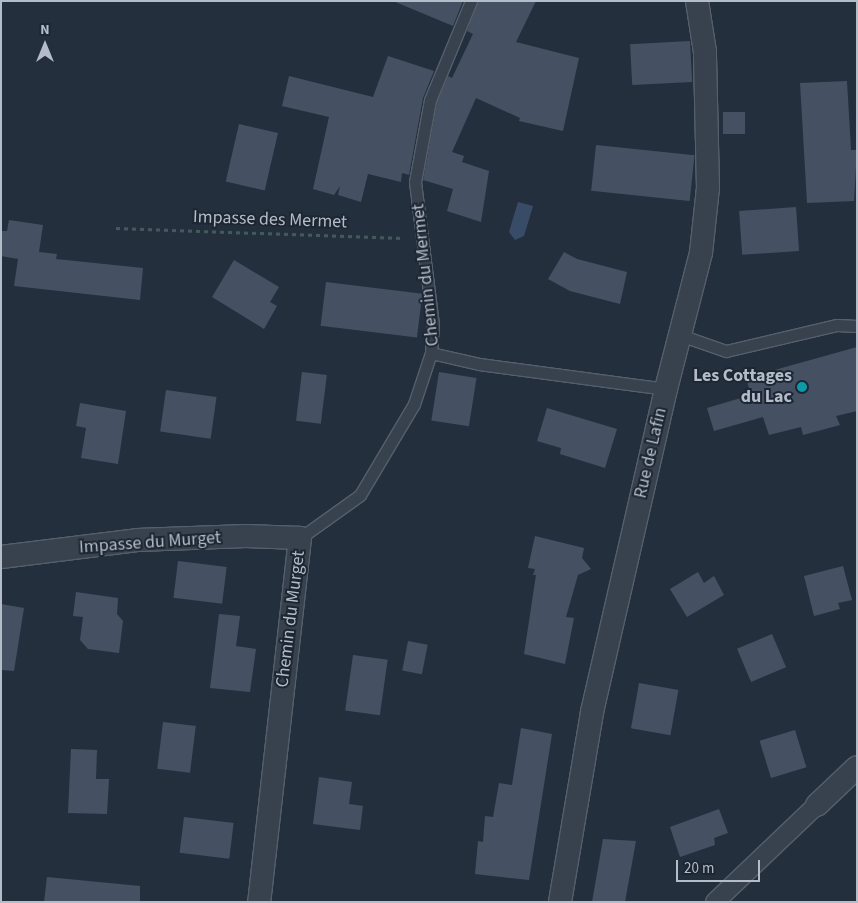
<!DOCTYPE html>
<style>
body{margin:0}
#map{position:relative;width:858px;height:903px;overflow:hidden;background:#242f3e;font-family:"Source Sans 3",sans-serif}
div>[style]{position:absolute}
.water>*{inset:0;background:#394c67}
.building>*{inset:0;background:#455162;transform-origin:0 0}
.path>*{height:3px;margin-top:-1.5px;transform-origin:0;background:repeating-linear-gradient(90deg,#44595c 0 4px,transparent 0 8px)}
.roads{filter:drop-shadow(1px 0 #565f6c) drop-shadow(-1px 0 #565f6c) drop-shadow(0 1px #565f6c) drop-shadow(0 -1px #565f6c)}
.service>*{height:11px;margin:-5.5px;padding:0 5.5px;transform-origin:5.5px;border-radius:5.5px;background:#38414e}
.pedestrian>*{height:18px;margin:-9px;padding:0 9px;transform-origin:9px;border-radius:9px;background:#38414e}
.minor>*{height:22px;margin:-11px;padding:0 11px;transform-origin:11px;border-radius:11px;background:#38414e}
.dots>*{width:14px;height:14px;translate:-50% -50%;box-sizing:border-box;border:2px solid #1d2633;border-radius:50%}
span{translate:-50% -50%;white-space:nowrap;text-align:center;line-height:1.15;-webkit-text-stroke:4px #1d2633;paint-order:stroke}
.street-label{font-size:18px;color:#b4bcc9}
.poi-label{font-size:18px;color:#b4bcc9;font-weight:700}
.right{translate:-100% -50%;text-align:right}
.frame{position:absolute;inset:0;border:2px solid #b4bcc9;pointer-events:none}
.north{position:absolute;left:20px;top:20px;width:50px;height:50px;-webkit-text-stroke:4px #1d2633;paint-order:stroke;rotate:0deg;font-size:14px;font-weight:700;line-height:20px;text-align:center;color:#b4bcc9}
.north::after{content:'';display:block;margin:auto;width:18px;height:22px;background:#b4bcc9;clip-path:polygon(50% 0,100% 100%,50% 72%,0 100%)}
.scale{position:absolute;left:676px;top:860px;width:84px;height:22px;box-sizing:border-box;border:2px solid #b4bcc9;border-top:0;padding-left:6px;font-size:15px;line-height:18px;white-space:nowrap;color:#b4bcc9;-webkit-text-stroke:4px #1d2633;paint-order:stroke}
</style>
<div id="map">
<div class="water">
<i style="clip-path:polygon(518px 202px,533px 206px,524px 236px,515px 240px,509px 232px)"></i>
</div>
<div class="building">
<i style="clip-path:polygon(393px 1px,463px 1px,453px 26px)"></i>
<i style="clip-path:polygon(478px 1px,536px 1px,516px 42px,579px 58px,563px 131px,519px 121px,520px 118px,476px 98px,452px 152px,464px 156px,462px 162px,489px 171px,481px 222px,447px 211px,453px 189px,423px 180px,437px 102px,448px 76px,452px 78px,473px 34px,467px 31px)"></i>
<i style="left:690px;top:41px;width:41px;height:60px;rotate:87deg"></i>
<i style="clip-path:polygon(388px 56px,434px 71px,423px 98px,409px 175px,402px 173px,401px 182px,368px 174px,361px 202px,338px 195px,340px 186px,334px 195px,313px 189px,329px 117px,282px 106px,289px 76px,373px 97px)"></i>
<i style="clip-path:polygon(847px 81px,851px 150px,857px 150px,854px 201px,807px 203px,800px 83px)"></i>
<i style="left:723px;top:112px;width:22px;height:22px"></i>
<i style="left:239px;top:124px;width:40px;height:59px;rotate:13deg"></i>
<i style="left:596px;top:145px;width:99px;height:46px;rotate:6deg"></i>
<i style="left:796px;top:207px;width:44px;height:57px;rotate:86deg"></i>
<i style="clip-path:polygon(9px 220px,43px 225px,39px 252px,57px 254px,56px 259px,143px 268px,140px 300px,14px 286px,18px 259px,1px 256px,1px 231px,7px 231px)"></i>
<i style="clip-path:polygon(564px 252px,577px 259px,627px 272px,620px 304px,570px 291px,548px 279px)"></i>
<i style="clip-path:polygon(234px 260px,279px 287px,270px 302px,277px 306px,264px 329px,212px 297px)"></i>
<i style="left:326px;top:282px;width:97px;height:44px;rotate:7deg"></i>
<i style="clip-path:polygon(857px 347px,857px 411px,836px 416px,840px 425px,803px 435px,801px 427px,769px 435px,763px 417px,714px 431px,707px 408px,751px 395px,746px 378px)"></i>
<i style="left:302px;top:372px;width:25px;height:49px;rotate:7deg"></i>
<i style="left:439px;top:372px;width:38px;height:49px;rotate:9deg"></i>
<i style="left:166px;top:390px;width:51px;height:42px;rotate:8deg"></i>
<i style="clip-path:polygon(80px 403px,126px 411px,118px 464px,81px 458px,86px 428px,76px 426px)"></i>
<i style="clip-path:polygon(547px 408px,617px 429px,605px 468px,560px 454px,561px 448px,537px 441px)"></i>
<i style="clip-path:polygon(535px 536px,584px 548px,582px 558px,591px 569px,578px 575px,566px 617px,574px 618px,565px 664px,524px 654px,536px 575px,533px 575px,535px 569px,528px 568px)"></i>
<i style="left:178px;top:561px;width:49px;height:37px;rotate:7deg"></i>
<i style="clip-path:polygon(843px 566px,852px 600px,838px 603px,840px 609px,814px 616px,804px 576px)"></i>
<i style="clip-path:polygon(698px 572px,704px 583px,714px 576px,724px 595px,687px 617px,670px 589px)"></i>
<i style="clip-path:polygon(76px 592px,118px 598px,117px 614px,123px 621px,119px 653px,88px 649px,80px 640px,83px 617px,73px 616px)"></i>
<i style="clip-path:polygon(1px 604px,24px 608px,14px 671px,1px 670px)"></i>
<i style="clip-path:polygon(219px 614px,240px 616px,236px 646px,256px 649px,250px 692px,210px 688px)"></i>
<i style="left:772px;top:634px;width:36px;height:38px;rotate:67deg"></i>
<i style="left:408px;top:641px;width:20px;height:30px;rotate:11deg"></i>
<i style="left:353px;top:655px;width:35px;height:56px;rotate:8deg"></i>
<i style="left:639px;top:683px;width:40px;height:46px;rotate:10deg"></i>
<i style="left:163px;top:722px;width:33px;height:47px;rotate:7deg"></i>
<i style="clip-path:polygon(521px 728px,552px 734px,529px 880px,475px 874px,478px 841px,483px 842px,485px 816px,493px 817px,499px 783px,512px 785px)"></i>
<i style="left:795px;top:730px;width:39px;height:37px;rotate:73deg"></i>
<i style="clip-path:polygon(71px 749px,97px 750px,96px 779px,109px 779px,107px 814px,68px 813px)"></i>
<i style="clip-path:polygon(319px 777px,352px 782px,349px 804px,363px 806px,360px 830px,313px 824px)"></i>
<i style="clip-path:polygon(719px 809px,728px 833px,714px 838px,715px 845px,680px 857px,670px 827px)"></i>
<i style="left:184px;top:817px;width:50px;height:36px;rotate:7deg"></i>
<i style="clip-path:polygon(603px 839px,636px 841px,625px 902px,592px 902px)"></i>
<i style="clip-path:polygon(47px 877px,140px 886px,140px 902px,44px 902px)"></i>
</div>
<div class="path">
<i style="left:116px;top:228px;width:287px;rotate:2deg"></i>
</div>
<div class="roads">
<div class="service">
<i style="left:471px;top:1px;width:107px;rotate:112.5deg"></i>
<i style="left:430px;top:100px;width:83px;rotate:100.4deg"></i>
<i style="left:415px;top:182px;width:143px;rotate:82.8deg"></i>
<i style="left:433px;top:324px;width:29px;rotate:94deg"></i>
<i style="left:431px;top:353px;width:49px;rotate:12.9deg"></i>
<i style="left:479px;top:364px;width:189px;rotate:7.6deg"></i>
<i style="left:680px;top:335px;width:49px;rotate:19.2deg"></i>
<i style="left:726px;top:351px;width:114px;rotate:-13.2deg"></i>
<i style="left:837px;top:325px;width:20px;rotate:3deg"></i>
<i style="left:300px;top:538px;width:74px;rotate:-35.6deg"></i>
<i style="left:360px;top:495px;width:106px;rotate:-59.3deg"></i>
<i style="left:414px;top:404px;width:54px;rotate:-71.6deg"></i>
</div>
<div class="pedestrian">
<i style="left:715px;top:902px;width:141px;rotate:-43.6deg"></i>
</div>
<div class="minor">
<i style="left:1px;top:557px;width:137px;rotate:-7.1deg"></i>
<i style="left:137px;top:540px;width:109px;rotate:-2.1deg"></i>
<i style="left:246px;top:536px;width:54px;rotate:2.1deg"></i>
<i style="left:300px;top:538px;width:366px;rotate:96.4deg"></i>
<i style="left:817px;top:805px;width:55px;rotate:-43.5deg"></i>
<i style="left:560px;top:902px;width:193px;rotate:-80.4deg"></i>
<i style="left:592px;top:712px;width:331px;rotate:-77.1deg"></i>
<i style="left:666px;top:389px;width:140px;rotate:-75.6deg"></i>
<i style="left:701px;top:253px;width:65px;rotate:-83.9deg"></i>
<i style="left:708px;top:188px;width:136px;rotate:-91.3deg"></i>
<i style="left:705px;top:52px;width:52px;rotate:-98.9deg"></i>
</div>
</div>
<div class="dots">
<i style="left:802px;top:387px;background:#0f9aa8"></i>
</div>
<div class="street-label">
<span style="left:270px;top:220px;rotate:2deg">Impasse des Mermet</span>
<span style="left:426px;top:275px;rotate:-96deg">Chemin du Mermet</span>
<span style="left:651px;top:453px;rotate:-77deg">Rue de Lafin</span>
<span style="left:150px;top:543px;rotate:-4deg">Impasse du Murget</span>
<span style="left:291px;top:619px;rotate:-83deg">Chemin du Murget</span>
</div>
<div class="poi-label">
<span class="right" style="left:792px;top:387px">Les Cottages<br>du Lac</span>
</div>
<div class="frame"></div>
<div class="north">N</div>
<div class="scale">20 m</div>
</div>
